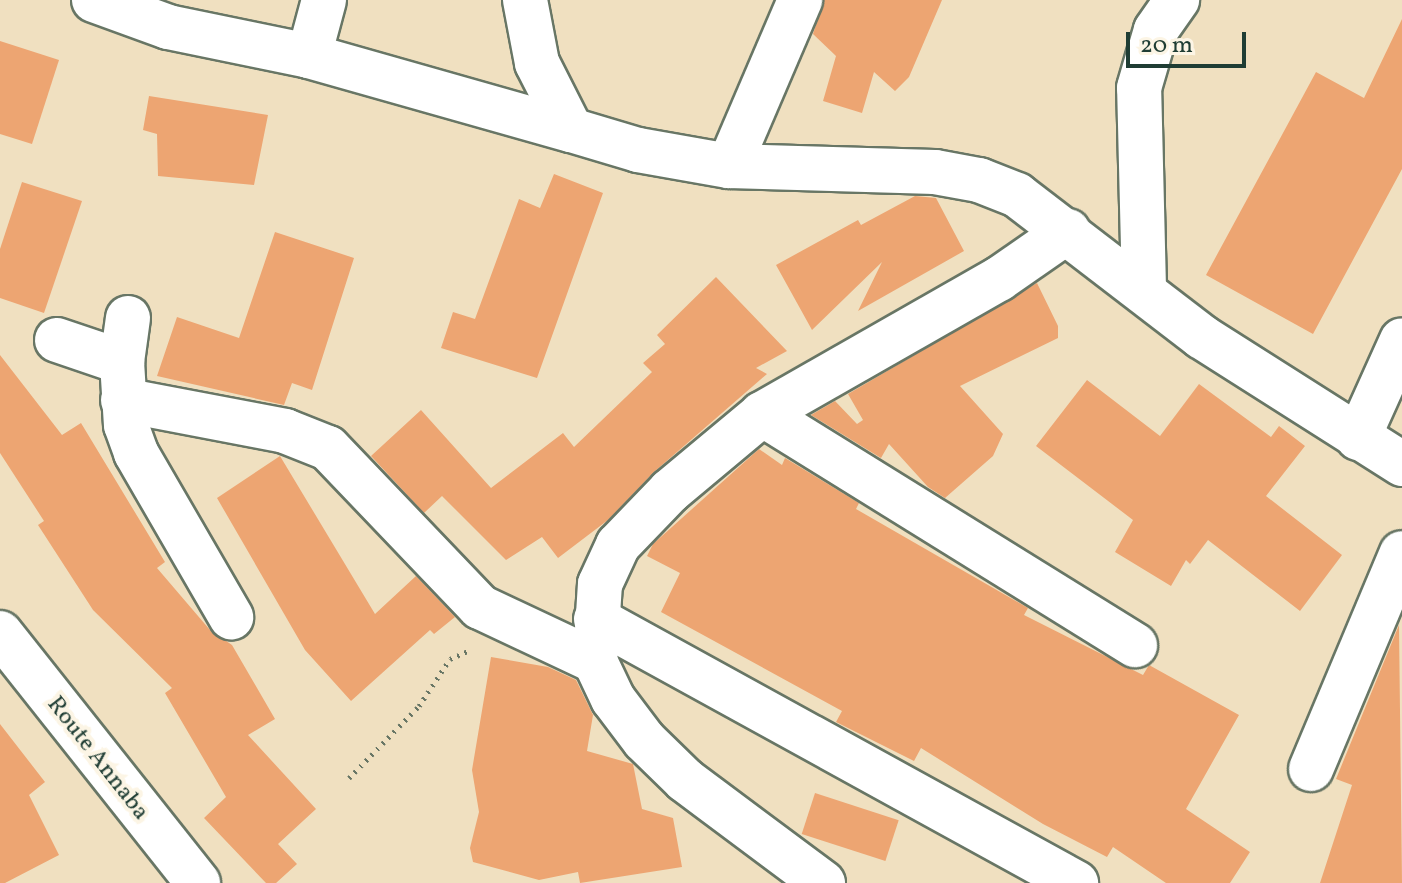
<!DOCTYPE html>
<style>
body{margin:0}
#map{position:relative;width:1402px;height:883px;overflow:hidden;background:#f0e0c0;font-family:Vollkorn,serif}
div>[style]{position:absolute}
.building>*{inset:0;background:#eda572;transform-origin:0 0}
.path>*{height:5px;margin-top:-2.5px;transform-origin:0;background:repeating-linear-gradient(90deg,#687665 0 2px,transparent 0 8px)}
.roads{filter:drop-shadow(2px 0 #687665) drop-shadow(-2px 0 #687665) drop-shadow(0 2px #687665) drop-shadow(0 -2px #687665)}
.minor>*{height:44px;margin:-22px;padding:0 22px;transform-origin:22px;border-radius:22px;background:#fff}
.major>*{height:44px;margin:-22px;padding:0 22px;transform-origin:22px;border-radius:22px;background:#fff}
span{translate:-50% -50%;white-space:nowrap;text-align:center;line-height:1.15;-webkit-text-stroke:8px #fcf5e5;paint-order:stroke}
.street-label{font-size:24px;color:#1f3d34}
.scale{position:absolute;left:1126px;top:32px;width:120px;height:36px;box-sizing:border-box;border:4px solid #1f3d34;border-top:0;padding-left:10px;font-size:24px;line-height:28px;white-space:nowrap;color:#1f3d34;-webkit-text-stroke:6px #fcf5e5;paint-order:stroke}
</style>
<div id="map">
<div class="building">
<i style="clip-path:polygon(824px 0,942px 0,909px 77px,895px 91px,874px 72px,862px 113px,823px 101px,836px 56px,813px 34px)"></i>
<i style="clip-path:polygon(1402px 19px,1402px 169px,1313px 334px,1206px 275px,1316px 72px,1364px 98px)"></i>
<i style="clip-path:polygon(0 41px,59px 60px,32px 144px,0 134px)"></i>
<i style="clip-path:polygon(149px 96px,268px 115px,254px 185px,158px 176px,157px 134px,143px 130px)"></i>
<i style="clip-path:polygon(554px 174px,603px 193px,537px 378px,441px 348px,453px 312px,475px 319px,519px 199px,540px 208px)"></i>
<i style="clip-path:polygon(22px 182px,82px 201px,44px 313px,0 298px,0 249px)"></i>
<i style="clip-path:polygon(915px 196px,936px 198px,964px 251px,858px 311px,882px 262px,812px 330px,776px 265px,858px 220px,861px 225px)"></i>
<i style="clip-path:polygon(275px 232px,354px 258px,312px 390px,292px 383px,284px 405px,157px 376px,177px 317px,239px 338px)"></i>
<i style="clip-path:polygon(716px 277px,787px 351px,756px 368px,767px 374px,654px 472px,608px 520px,558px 558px,542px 537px,506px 560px,442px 496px,424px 513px,371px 456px,421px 410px,491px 488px,563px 433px,574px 447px,652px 372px,643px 363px,665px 344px,657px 335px)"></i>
<i style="clip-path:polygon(1037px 283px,1058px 326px,1058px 338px,960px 386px,1003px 434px,993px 456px,945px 498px,928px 487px,889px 444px,881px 458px,811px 415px,835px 401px,857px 424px,863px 420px,848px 394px)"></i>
<i style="clip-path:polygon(0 355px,62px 435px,81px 423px,165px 562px,157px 568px,210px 630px,232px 645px,275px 719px,248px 735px,316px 809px,278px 844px,297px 864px,276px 883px,266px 883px,204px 818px,226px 797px,165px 693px,172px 688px,93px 610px,38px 525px,44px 521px,0 453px)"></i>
<i style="clip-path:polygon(1087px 380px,1160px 436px,1199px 384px,1271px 437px,1279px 426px,1305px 446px,1266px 496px,1342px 555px,1300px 611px,1208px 540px,1190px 564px,1186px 560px,1171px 586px,1115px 552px,1133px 520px,1036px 446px)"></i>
<i style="clip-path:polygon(759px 449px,782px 465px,785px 458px,859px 503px,856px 509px,1028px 608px,1024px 615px,1143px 675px,1149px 665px,1239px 715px,1186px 809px,1250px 852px,1230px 883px,1166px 883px,1113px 847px,1107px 857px,1043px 824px,921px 748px,914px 761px,836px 722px,842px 711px,661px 612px,680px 573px,647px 556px,653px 544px)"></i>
<i style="clip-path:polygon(280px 456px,375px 614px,416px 576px,455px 617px,434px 634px,430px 630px,351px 701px,305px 650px,217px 498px)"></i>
<i style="clip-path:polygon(1399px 625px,1402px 883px,1320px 883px,1352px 785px,1336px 779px)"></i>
<i style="clip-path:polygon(491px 657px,548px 667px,576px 680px,593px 715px,587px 751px,633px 764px,642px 809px,673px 818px,682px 867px,580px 883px,578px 872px,539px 880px,473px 862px,470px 848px,479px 812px,472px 770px)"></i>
<i style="clip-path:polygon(0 724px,45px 782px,29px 795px,59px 855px,5px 883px,0 883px)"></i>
<i style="left:815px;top:793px;width:88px;height:43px;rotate:18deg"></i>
</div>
<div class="path">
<i style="left:349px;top:778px;width:100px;rotate:-45.8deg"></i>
<i style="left:419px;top:706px;width:56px;rotate:-56.6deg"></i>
<i style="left:450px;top:659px;width:22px;rotate:-24deg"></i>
</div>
<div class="roads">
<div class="minor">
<i style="left:94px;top:0;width:79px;rotate:20deg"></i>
<i style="left:168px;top:27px;width:144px;rotate:11.6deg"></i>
<i style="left:309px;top:56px;width:272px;rotate:15.8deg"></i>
<i style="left:525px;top:0;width:64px;rotate:79.2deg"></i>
<i style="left:537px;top:63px;width:75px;rotate:63.1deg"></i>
<i style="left:571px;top:130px;width:70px;rotate:16.6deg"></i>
<i style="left:638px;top:150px;width:92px;rotate:10deg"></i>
<i style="left:729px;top:166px;width:206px;rotate:1.7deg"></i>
<i style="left:935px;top:172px;width:45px;rotate:10.3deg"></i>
<i style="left:979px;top:180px;width:41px;rotate:21.5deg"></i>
<i style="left:1017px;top:195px;width:233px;rotate:37.5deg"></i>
<i style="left:1202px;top:337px;width:237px;rotate:32.4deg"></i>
<i style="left:309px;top:56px;width:58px;rotate:-75deg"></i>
<i style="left:729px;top:166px;width:181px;rotate:-66.8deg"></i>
<i style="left:1144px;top:288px;width:200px;rotate:-91.4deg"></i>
<i style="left:1139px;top:88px;width:60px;rotate:-73.7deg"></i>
<i style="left:1156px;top:30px;width:37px;rotate:-55deg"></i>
<i style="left:128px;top:318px;width:44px;rotate:97.8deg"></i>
<i style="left:122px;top:362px;width:63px;rotate:86.4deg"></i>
<i style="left:126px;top:425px;width:30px;rotate:70deg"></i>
<i style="left:136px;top:453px;width:190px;rotate:59.9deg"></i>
<i style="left:57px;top:340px;width:69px;rotate:18.7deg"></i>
<i style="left:123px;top:400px;width:165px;rotate:10.8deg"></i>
<i style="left:285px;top:431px;width:46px;rotate:21.6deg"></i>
<i style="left:328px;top:448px;width:220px;rotate:46.3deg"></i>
<i style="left:480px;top:607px;width:127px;rotate:25.2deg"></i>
<i style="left:762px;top:414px;width:439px;rotate:31.8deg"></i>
<i style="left:1358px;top:438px;width:107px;rotate:-65.8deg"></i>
<i style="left:596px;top:619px;width:548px;rotate:28.81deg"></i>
<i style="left:1311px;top:769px;width:234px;rotate:-67.2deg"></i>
<i style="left:823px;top:883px;width:172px;rotate:-143.3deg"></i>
<i style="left:685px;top:780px;width:57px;rotate:-135.7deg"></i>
<i style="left:644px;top:740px;width:51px;rotate:-127.1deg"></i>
<i style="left:613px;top:699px;width:42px;rotate:-115.3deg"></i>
<i style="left:595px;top:661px;width:77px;rotate:-86.3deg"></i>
<i style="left:600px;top:584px;width:43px;rotate:-65.2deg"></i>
<i style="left:618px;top:545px;width:75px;rotate:-46.1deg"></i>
<i style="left:670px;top:491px;width:120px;rotate:-39.9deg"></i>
<i style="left:762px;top:414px;width:273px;rotate:-29.7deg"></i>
<i style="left:999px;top:279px;width:84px;rotate:-34.8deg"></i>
</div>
<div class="major">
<i style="left:0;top:633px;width:319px;rotate:51.6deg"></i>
</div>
</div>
<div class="street-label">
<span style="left:97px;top:759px;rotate:52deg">Route Annaba</span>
</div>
<div class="scale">20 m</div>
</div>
